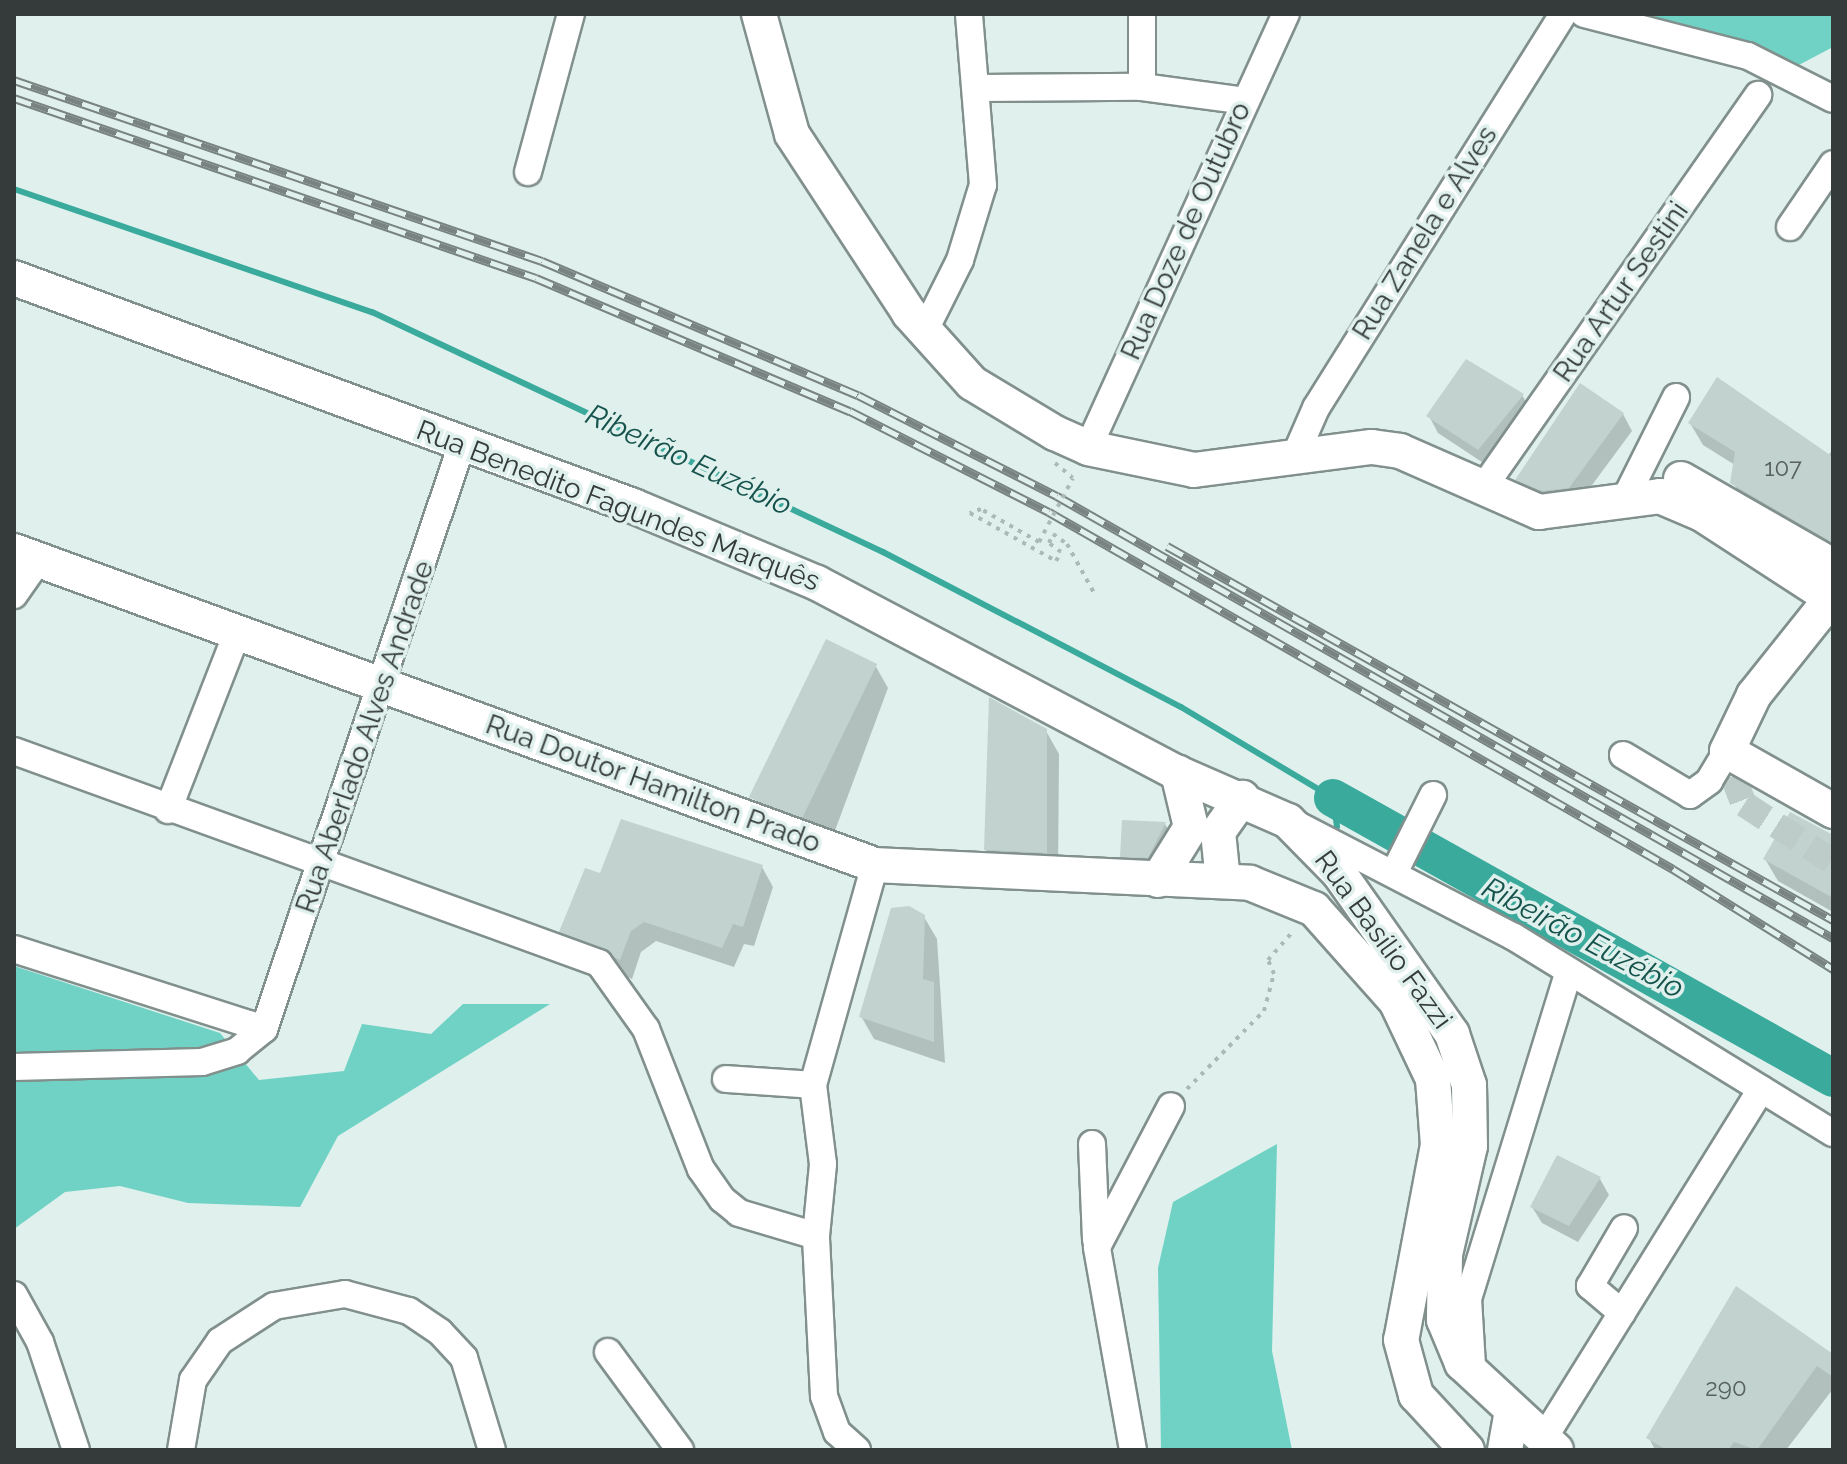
<!DOCTYPE html>
<meta charset="utf-8">
<style>
body{margin:0}
#map{position:relative;width:1847px;height:1464px;overflow:hidden;background:#dff0ed;font-family:Raleway,sans-serif}
div>[style]{position:absolute}
.green>*{inset:0;background:#70d2c4}
.shadow>*{inset:0;background:#0003}
.stream>*{height:6px;margin:-3px;padding:0 3px;transform-origin:3px;border-radius:3px;background:#3aaa9c}
.river>*{height:38px;margin:-19px;padding:0 19px;transform-origin:19px;border-radius:19px;background:#3aaa9c}
.building>*{inset:0;background:#c1d2cf;transform-origin:0 0}
.minor-tunnel>*{height:26px;margin-top:-13px;transform-origin:0;background:repeating-linear-gradient(90deg,#bdccc9 0 26px,transparent 0 39px)}
.path>*{height:4px;margin-top:-2px;transform-origin:0;background:repeating-linear-gradient(90deg,#abb9b7 0 4px,transparent 0 10px)}
.roads{filter:drop-shadow(2px 0 #81908d) drop-shadow(-2px 0 #81908d) drop-shadow(0 2px #81908d) drop-shadow(0 -2px #81908d)}
.minor>*{height:26px;margin:-13px;padding:0 13px;transform-origin:13px;border-radius:13px;background:#fff}
.major>*{height:34px;margin:-17px;padding:0 17px;transform-origin:17px;border-radius:17px;background:#fff}
.rail>*{height:9px;margin-top:-4.5px;transform-origin:0;background:repeating-linear-gradient(90deg,#dff0ed 0 18px,#788382 0 36px);box-sizing:border-box;border-block:2px solid #788382}
.path-bridge>*{height:4px;margin-top:-2px;transform-origin:0;background:repeating-linear-gradient(90deg,#abb9b7 0 4px,transparent 0 10px)}
span{translate:-50% -50%;white-space:nowrap;text-align:center;line-height:1.15;-webkit-text-stroke:7px #dff0ed;paint-order:stroke}
.number-label{font-size:24px;color:#57615f}
.number-label span{-webkit-text-stroke-width:0}
.street-label{font-size:28px;color:#343b3a}
.water-label{font-size:30px;color:#15534c;font-style:italic}
.frame{position:absolute;inset:0;border:16px solid #343b3a;pointer-events:none}
</style>
<div id="map">
<div class="green">
<i style="clip-path:polygon(1648px 14px,1833px 14px,1833px 47px,1795px 67px)"></i>
<i style="clip-path:polygon(14px 966px,220px 1033px,259px 1080px,344px 1071px,362px 1024px,431px 1034px,463px 1004px,550px 1004px,338px 1136px,300px 1207px,188px 1203px,120px 1186px,65px 1192px,14px 1229px)"></i>
<i style="clip-path:polygon(1277px 1144px,1272px 1351px,1292px 1450px,1161px 1450px,1158px 1268px,1173px 1202px)"></i>
</div>
<div class="shadow">
<i style="clip-path:polygon(1522px 395px,1532px 412px,1488px 466px,1438px 433px,1429px 416px)"></i>
<i style="clip-path:polygon(1623px 414px,1632px 431px,1578px 504px,1527px 496px,1517px 480px)"></i>
<i style="clip-path:polygon(1690px 423px,1828px 456px,1833px 449px,1833px 556px,1746px 505px,1733px 482px,1735px 465px,1703px 445px)"></i>
<i style="clip-path:polygon(875px 665px,888px 688px,830px 844px,780px 826px,768px 804px)"></i>
<i style="clip-path:polygon(1046px 731px,1059px 754px,1058px 875px,999px 872px,986px 850px)"></i>
<i style="clip-path:polygon(1165px 824px,1171px 834px,1154px 868px,1128px 867px,1122px 856px)"></i>
<i style="clip-path:polygon(1833px 839px,1833px 912px,1778px 881px,1765px 859px)"></i>
<i style="clip-path:polygon(762px 867px,773px 887px,754px 946px,744px 944px,734px 967px,656px 941px,641px 952px,632px 979px,573px 952px,561px 931px,602px 875px)"></i>
<i style="clip-path:polygon(924px 917px,937px 939px,945px 1063px,874px 1039px,861px 1016px)"></i>
<i style="clip-path:polygon(1600px 1179px,1609px 1195px,1578px 1242px,1542px 1223px,1532px 1207px)"></i>
<i style="clip-path:polygon(1737px 1289px,1833px 1360px,1833px 1389px,1786px 1450px,1655px 1450px,1649px 1438px)"></i>
</div>
<div class="stream">
<i style="left:14px;top:189px;width:379px;rotate:19deg"></i>
<i style="left:372px;top:312px;width:565px;rotate:25.16deg"></i>
<i style="left:883px;top:552px;width:336px;rotate:27.5deg"></i>
<i style="left:1181px;top:707px;width:177px;rotate:30.9deg"></i>
<i style="left:1333px;top:798px;width:29px;rotate:82deg"></i>
</div>
<div class="river">
<i style="left:1333px;top:798px;width:573px;rotate:29.25deg"></i>
</div>
<div class="building">
<i style="clip-path:polygon(1466px 359px,1524px 394px,1478px 450px,1426px 416px)"></i>
<i style="clip-path:polygon(1717px 377px,1833px 457px,1833px 543px,1730px 483px,1735px 452px,1688px 423px)"></i>
<i style="clip-path:polygon(1580px 383px,1624px 413px,1569px 488px,1542px 491px,1515px 480px)"></i>
<i style="left:826px;top:639px;width:57px;height:176px;rotate:26deg"></i>
<i style="clip-path:polygon(989px 697px,1047px 729px,1047px 853px,984px 850px)"></i>
<i style="clip-path:polygon(1790px 812px,1833px 835px,1833px 898px,1763px 859px)"></i>
<i style="clip-path:polygon(621px 819px,763px 865px,743px 927px,733px 924px,722px 948px,644px 922px,631px 931px,620px 960px,559px 932px,585px 868px,600px 873px)"></i>
<i style="clip-path:polygon(1122px 820px,1166px 822px,1148px 858px,1120px 857px)"></i>
<i style="clip-path:polygon(909px 906px,925px 915px,923px 979px,934px 982px,934px 1042px,859px 1017px,891px 908px)"></i>
<i style="clip-path:polygon(1557px 1155px,1601px 1177px,1569px 1226px,1530px 1207px)"></i>
<i style="clip-path:polygon(1736px 1286px,1833px 1354px,1833px 1377px,1817px 1366px,1757px 1450px,1734px 1442px,1728px 1450px,1667px 1450px,1646px 1438px)"></i>
</div>
<div class="minor-tunnel">
<i style="left:1733px;top:776px;width:30px;rotate:69deg"></i>
<i style="left:1744px;top:804px;width:106px;rotate:33.1deg"></i>
</div>
<div class="path">
<i style="left:1055px;top:463px;width:23px;rotate:40deg"></i>
<i style="left:1039px;top:542px;width:67px;rotate:-150.4deg"></i>
<i style="left:981px;top:509px;width:12px;rotate:160deg"></i>
<i style="left:970px;top:513px;width:98px;rotate:29.2deg"></i>
<i style="left:1056px;top:561px;width:10px;rotate:-61deg"></i>
<i style="left:1061px;top:552px;width:15px;rotate:-143deg"></i>
<i style="left:1049px;top:543px;width:10px;rotate:-66deg"></i>
<i style="left:1053px;top:534px;width:17px;rotate:36deg"></i>
<i style="left:1067px;top:544px;width:56px;rotate:61.1deg"></i>
<i style="left:1187px;top:1089px;width:110px;rotate:-45.4deg"></i>
<i style="left:1264px;top:1011px;width:38px;rotate:-75deg"></i>
<i style="left:1274px;top:974px;width:15px;rotate:-113deg"></i>
<i style="left:1268px;top:960px;width:38px;rotate:-49deg"></i>
</div>
<div class="roads">
<div class="minor">
<i style="left:1142px;top:14px;width:73px;rotate:90deg"></i>
<i style="left:1584px;top:14px;width:169px;rotate:14.4deg"></i>
<i style="left:1748px;top:56px;width:95px;rotate:26.8deg"></i>
<i style="left:979px;top:88px;width:163px;rotate:-0.4deg"></i>
<i style="left:1142px;top:87px;width:104px;rotate:7.7deg"></i>
<i style="left:528px;top:172px;width:164px;rotate:-74.8deg"></i>
<i style="left:1790px;top:227px;width:76px;rotate:-55.7deg"></i>
<i style="left:925px;top:330px;width:78px;rotate:-63.4deg"></i>
<i style="left:960px;top:260px;width:78px;rotate:-73deg"></i>
<i style="left:983px;top:185px;width:172px;rotate:-94.7deg"></i>
<i style="left:1088px;top:448px;width:477px;rotate:-65.5deg"></i>
<i style="left:1295px;top:456px;width:52px;rotate:-66.4deg"></i>
<i style="left:1316px;top:408px;width:465px;rotate:-57.9deg"></i>
<i style="left:1483px;top:488px;width:480px;rotate:-55deg"></i>
<i style="left:1625px;top:499px;width:114px;rotate:-63.4deg"></i>
<i style="left:14px;top:595px;width:38px;rotate:-55deg"></i>
<i style="left:14px;top:751px;width:622px;rotate:19.92deg"></i>
<i style="left:599px;top:963px;width:81px;rotate:54.5deg"></i>
<i style="left:646px;top:1029px;width:150px;rotate:68.6deg"></i>
<i style="left:701px;top:1169px;width:37px;rotate:55deg"></i>
<i style="left:722px;top:1199px;width:22px;rotate:39deg"></i>
<i style="left:739px;top:1213px;width:80px;rotate:16.6deg"></i>
<i style="left:1623px;top:755px;width:78px;rotate:30.8deg"></i>
<i style="left:1690px;top:795px;width:24px;rotate:-36deg"></i>
<i style="left:1709px;top:781px;width:35px;rotate:-59deg"></i>
<i style="left:168px;top:810px;width:190px;rotate:-68.7deg"></i>
<i style="left:1292px;top:822px;width:250px;rotate:27.4deg"></i>
<i style="left:1514px;top:937px;width:374px;rotate:31.6deg"></i>
<i style="left:1395px;top:871px;width:85px;rotate:-63.4deg"></i>
<i style="left:14px;top:949px;width:262px;rotate:17.7deg"></i>
<i style="left:264px;top:1029px;width:618px;rotate:-71.3deg"></i>
<i style="left:14px;top:1067px;width:188px;rotate:-1.5deg"></i>
<i style="left:202px;top:1062px;width:37px;rotate:-17deg"></i>
<i style="left:237px;top:1051px;width:35px;rotate:-39deg"></i>
<i style="left:726px;top:1079px;width:87px;rotate:3.9deg"></i>
<i style="left:1092px;top:1144px;width:96px;rotate:87.6deg"></i>
<i style="left:14px;top:1295px;width:54px;rotate:61deg"></i>
<i style="left:40px;top:1342px;width:114px;rotate:71.6deg"></i>
<i style="left:1622px;top:1313px;width:42px;rotate:-139.8deg"></i>
<i style="left:1590px;top:1286px;width:67px;rotate:-59.6deg"></i>
<i style="left:608px;top:1352px;width:122px;rotate:53.7deg"></i>
<i style="left:1472px;top:1366px;width:67px;rotate:-93.4deg"></i>
<i style="left:1468px;top:1299px;width:341px;rotate:-72.9deg"></i>
<i style="left:1544px;top:1438px;width:411px;rotate:-58.1deg"></i>
<i style="left:181px;top:1450px;width:71px;rotate:-80.3deg"></i>
<i style="left:193px;top:1380px;width:47px;rotate:-55.3deg"></i>
<i style="left:220px;top:1341px;width:64px;rotate:-32.9deg"></i>
<i style="left:274px;top:1306px;width:72px;rotate:-9.6deg"></i>
<i style="left:345px;top:1294px;width:66px;rotate:14.9deg"></i>
<i style="left:409px;top:1311px;width:37px;rotate:34deg"></i>
<i style="left:440px;top:1332px;width:35px;rotate:47deg"></i>
<i style="left:464px;top:1358px;width:96px;rotate:73.1deg"></i>
<i style="left:857px;top:1450px;width:27px;rotate:-138deg"></i>
<i style="left:837px;top:1432px;width:38px;rotate:-110deg"></i>
<i style="left:824px;top:1396px;width:160px;rotate:-92.9deg"></i>
<i style="left:816px;top:1236px;width:72px;rotate:-84.4deg"></i>
<i style="left:823px;top:1164px;width:80px;rotate:-97.2deg"></i>
<i style="left:813px;top:1085px;width:229px;rotate:-74.3deg"></i>
<i style="left:1133px;top:1450px;width:206px;rotate:-100.1deg"></i>
<i style="left:1097px;top:1247px;width:159px;rotate:-62.3deg"></i>
</div>
<div class="major">
<i style="left:759px;top:14px;width:124px;rotate:74.6deg"></i>
<i style="left:792px;top:134px;width:214px;rotate:56.8deg"></i>
<i style="left:909px;top:313px;width:94px;rotate:48deg"></i>
<i style="left:972px;top:383px;width:97px;rotate:31.1deg"></i>
<i style="left:1055px;top:433px;width:36px;rotate:24deg"></i>
<i style="left:1088px;top:448px;width:108px;rotate:11.7deg"></i>
<i style="left:1194px;top:470px;width:179px;rotate:-7.4deg"></i>
<i style="left:1372px;top:447px;width:28px;rotate:8deg"></i>
<i style="left:1400px;top:451px;width:152px;rotate:23.7deg"></i>
<i style="left:1539px;top:512px;width:122px;rotate:-7.5deg"></i>
<i style="left:1660px;top:496px;width:46px;rotate:23.2deg"></i>
<i style="left:1702px;top:514px;width:156px;rotate:33deg"></i>
<i style="left:14px;top:278px;width:660px;rotate:20.22deg"></i>
<i style="left:633px;top:506px;width:199px;rotate:22.7deg"></i>
<i style="left:817px;top:583px;width:408px;rotate:27.8deg"></i>
<i style="left:1178px;top:773px;width:120px;rotate:23.6deg"></i>
<i style="left:1288px;top:821px;width:73px;rotate:45.6deg"></i>
<i style="left:1339px;top:873px;width:197px;rotate:54.9deg"></i>
<i style="left:1452px;top:1034px;width:54px;rotate:71.6deg"></i>
<i style="left:1469px;top:1085px;width:61px;rotate:89.1deg"></i>
<i style="left:1470px;top:1146px;width:111px;rotate:103deg"></i>
<i style="left:1445px;top:1254px;width:66px;rotate:90.9deg"></i>
<i style="left:1444px;top:1320px;width:47px;rotate:67.3deg"></i>
<i style="left:1462px;top:1363px;width:128px;rotate:42.8deg"></i>
<i style="left:1681px;top:479px;width:175px;rotate:29.8deg"></i>
<i style="left:14px;top:551px;width:916px;rotate:20.04deg"></i>
<i style="left:875px;top:865px;width:375px;rotate:2.7deg"></i>
<i style="left:1250px;top:883px;width:69px;rotate:22.1deg"></i>
<i style="left:1314px;top:909px;width:123px;rotate:48.3deg"></i>
<i style="left:1396px;top:1001px;width:86px;rotate:64.6deg"></i>
<i style="left:1433px;top:1079px;width:66px;rotate:85.7deg"></i>
<i style="left:1438px;top:1145px;width:198px;rotate:100.7deg"></i>
<i style="left:1401px;top:1340px;width:57px;rotate:74.7deg"></i>
<i style="left:1416px;top:1395px;width:75px;rotate:47.2deg"></i>
<i style="left:1833px;top:596px;width:127px;rotate:128.6deg"></i>
<i style="left:1754px;top:695px;width:62px;rotate:115.7deg"></i>
<i style="left:1727px;top:751px;width:122px;rotate:29.5deg"></i>
<i style="left:1158px;top:880px;width:62px;rotate:-58.1deg"></i>
<i style="left:1191px;top:827px;width:56px;rotate:-103.5deg"></i>
<i style="left:1223px;top:881px;width:49px;rotate:-95.8deg"></i>
<i style="left:1218px;top:832px;width:42px;rotate:-54.8deg"></i>
<i style="left:1505px;top:1450px;width:39px;rotate:-80deg"></i>
</div>
</div>
<div class="rail">
<i style="left:14px;top:80px;width:558px;rotate:18.92deg"></i>
<i style="left:542px;top:261px;width:343px;rotate:23deg"></i>
<i style="left:858px;top:395px;width:223px;rotate:26.9deg"></i>
<i style="left:1057px;top:496px;width:893px;rotate:29.67deg"></i>
<i style="left:14px;top:98px;width:552px;rotate:19.03deg"></i>
<i style="left:536px;top:278px;width:341px;rotate:23deg"></i>
<i style="left:850px;top:411px;width:223px;rotate:26.9deg"></i>
<i style="left:1049px;top:512px;width:719px;rotate:29.77deg"></i>
<i style="left:1673px;top:869px;width:189px;rotate:32deg"></i>
<i style="left:1167px;top:546px;width:764px;rotate:29.32deg"></i>
</div>
<div class="path-bridge">
<i style="left:1039px;top:542px;width:72px;rotate:-62deg"></i>
</div>
<div class="number-label">
<span style="left:1783px;top:468px">107</span>
<span style="left:1726px;top:1388px">290</span>
</div>
<div class="street-label">
<span style="left:1186px;top:231px;rotate:-66deg">Rua Doze de Outubro</span>
<span style="left:1425px;top:233px;rotate:-58deg">Rua Zanela e Alves</span>
<span style="left:1621px;top:292px;rotate:-55deg">Rua Artur Sestini</span>
<span style="left:618px;top:506px;rotate:21deg">Rua Benedito Fagundes Marquês</span>
<span style="left:365px;top:737px;rotate:-71deg">Rua Aberlado Alves Andrade</span>
<span style="left:653px;top:784px;rotate:20deg">Rua Doutor Hamilton Prado</span>
<span style="left:1383px;top:940px;rotate:54deg">Rua Basílio Fazzi</span>
</div>
<div class="water-label">
<span style="left:689px;top:460px;rotate:25deg">Ribeirão Euzébio</span>
<span style="left:1583px;top:938px;rotate:28deg">Ribeirão Euzébio</span>
</div>
<div class="frame"></div>
</div>
